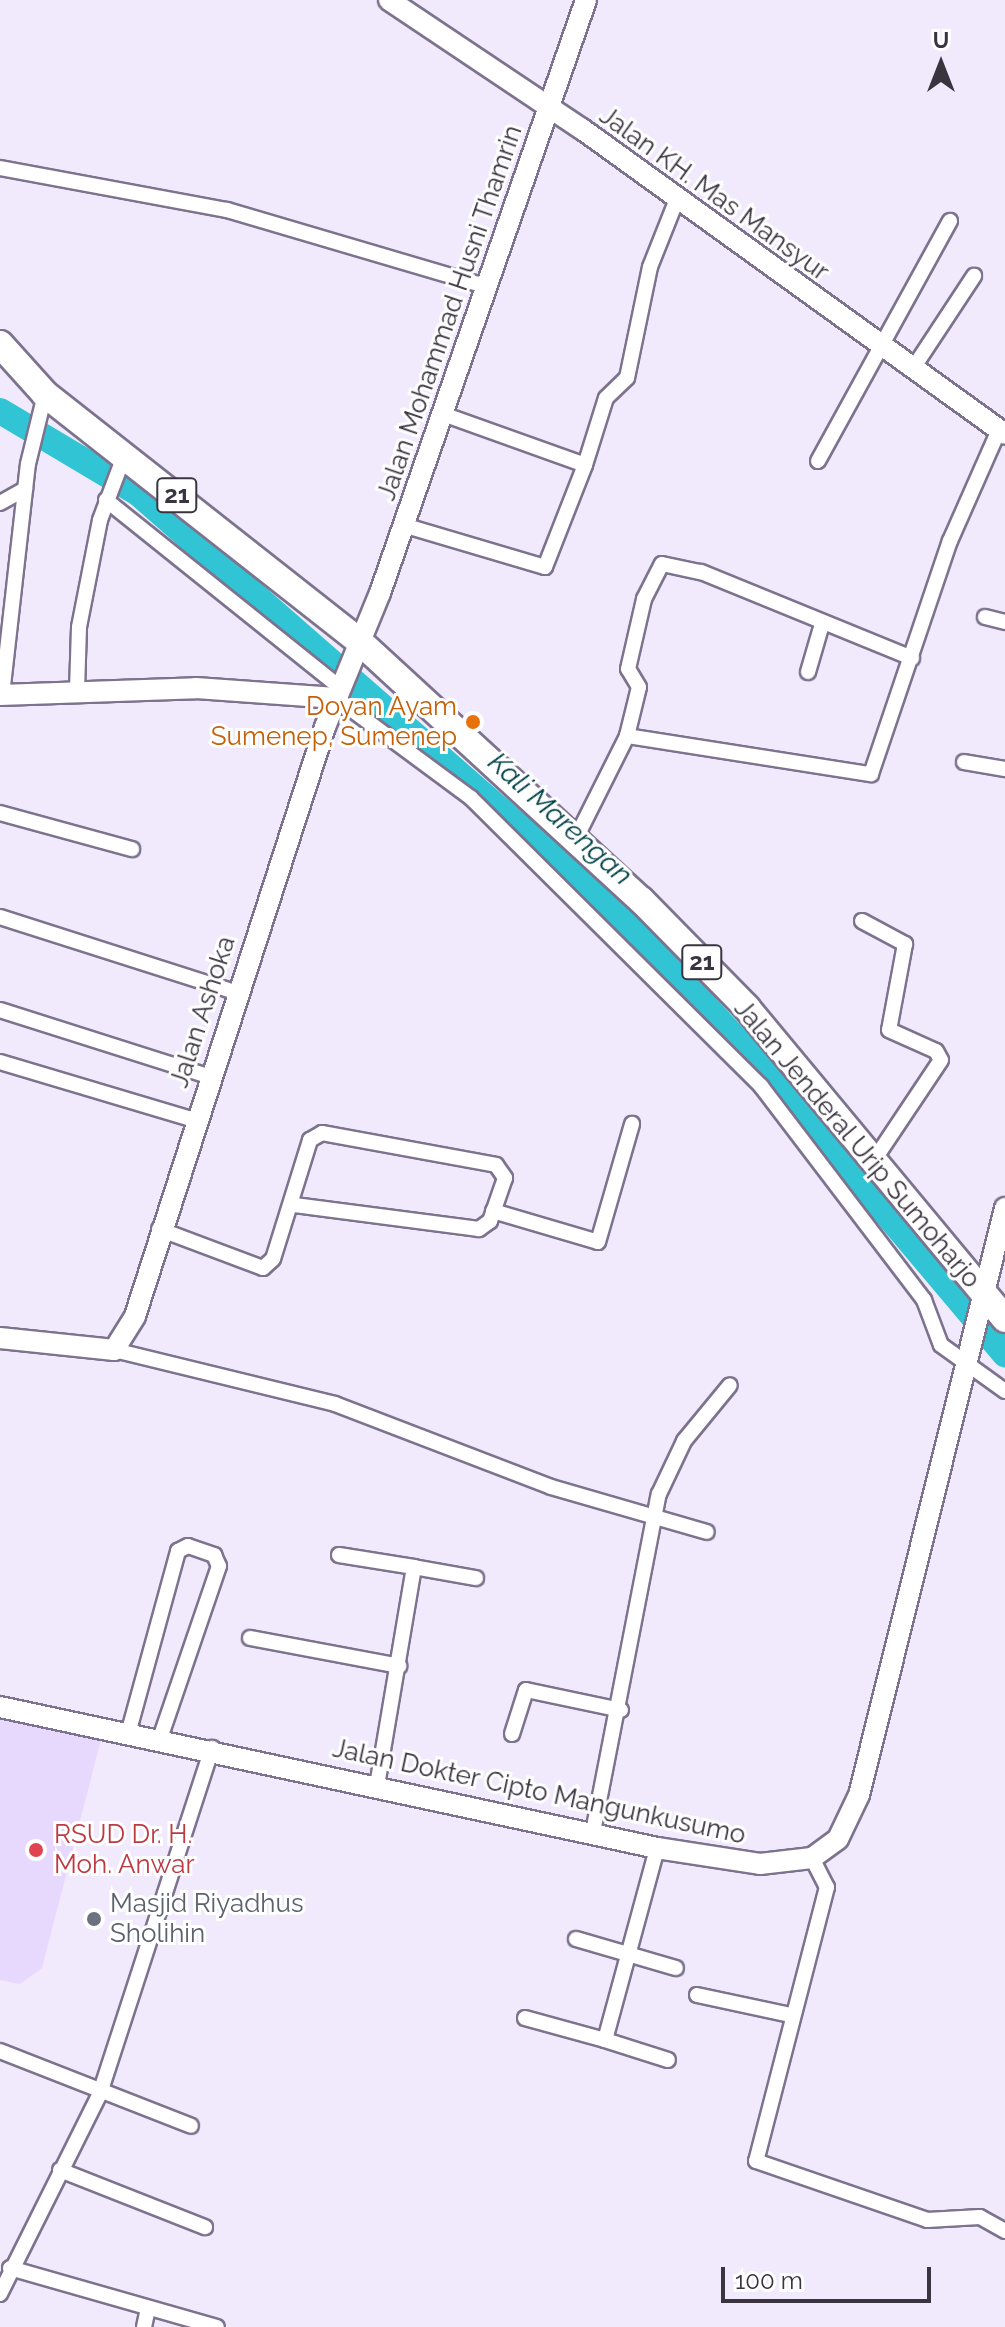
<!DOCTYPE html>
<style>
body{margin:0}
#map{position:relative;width:1005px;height:2327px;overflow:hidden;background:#f0eafc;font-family:Raleway,sans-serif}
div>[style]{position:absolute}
.built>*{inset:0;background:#e7d9fe}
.river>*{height:26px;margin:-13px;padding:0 13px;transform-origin:13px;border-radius:13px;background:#31c4d4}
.roads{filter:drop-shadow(2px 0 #7d738e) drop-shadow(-2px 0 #7d738e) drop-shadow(0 2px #7d738e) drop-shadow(0 -2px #7d738e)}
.street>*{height:14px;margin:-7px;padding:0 7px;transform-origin:7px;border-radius:7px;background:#fff}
.secondary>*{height:20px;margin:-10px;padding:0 10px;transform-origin:10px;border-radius:10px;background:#fff}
.highway>*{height:26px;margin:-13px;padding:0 13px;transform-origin:13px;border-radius:13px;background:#fff}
.dots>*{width:22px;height:22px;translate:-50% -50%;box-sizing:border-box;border:4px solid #fff;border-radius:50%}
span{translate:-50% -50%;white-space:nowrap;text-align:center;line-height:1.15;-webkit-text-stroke:6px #fff;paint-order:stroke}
.shield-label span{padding:2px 6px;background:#fff;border:2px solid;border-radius:6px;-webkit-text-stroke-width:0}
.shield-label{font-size:24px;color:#393440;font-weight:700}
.street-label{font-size:26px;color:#393440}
.food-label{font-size:26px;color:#c56008}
.right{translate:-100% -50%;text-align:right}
.health-label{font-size:26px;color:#be3a42}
.left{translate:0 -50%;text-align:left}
.worship-label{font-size:26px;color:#5b616d}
.water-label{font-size:28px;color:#004147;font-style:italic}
.north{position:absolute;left:901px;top:24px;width:80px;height:80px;-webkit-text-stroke:6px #fff;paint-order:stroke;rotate:0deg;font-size:22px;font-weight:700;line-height:32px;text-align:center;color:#393440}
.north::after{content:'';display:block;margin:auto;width:28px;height:36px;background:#393440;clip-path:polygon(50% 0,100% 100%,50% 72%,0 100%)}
.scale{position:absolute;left:721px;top:2267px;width:210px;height:36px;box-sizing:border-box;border:4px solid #393440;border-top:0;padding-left:10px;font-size:24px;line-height:28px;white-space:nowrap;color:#393440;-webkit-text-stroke:6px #fff;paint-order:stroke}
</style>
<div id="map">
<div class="built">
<i style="clip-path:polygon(0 1712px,103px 1732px,42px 1968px,20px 1984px,0 1980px)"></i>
</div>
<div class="river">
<i style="left:0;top:411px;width:161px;rotate:30.7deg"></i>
<i style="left:138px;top:493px;width:639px;rotate:41.19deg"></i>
<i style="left:619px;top:914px;width:218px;rotate:46.9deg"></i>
<i style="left:768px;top:1073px;width:368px;rotate:49.9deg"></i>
</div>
<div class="roads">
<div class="street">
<i style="left:0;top:168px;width:231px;rotate:10.5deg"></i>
<i style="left:227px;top:210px;width:269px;rotate:16.4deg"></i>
<i style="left:912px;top:370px;width:113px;rotate:-56.6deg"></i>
<i style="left:440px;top:413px;width:154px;rotate:19.7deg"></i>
<i style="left:585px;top:465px;width:70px;rotate:-72.6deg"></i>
<i style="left:606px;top:398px;width:29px;rotate:-44deg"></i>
<i style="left:627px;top:378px;width:113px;rotate:-78.3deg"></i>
<i style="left:650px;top:267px;width:73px;rotate:-68.3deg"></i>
<i style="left:818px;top:461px;width:274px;rotate:-61.2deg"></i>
<i style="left:106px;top:500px;width:301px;rotate:38.7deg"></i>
<i style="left:0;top:503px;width:29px;rotate:-29deg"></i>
<i style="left:403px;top:525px;width:148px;rotate:16.5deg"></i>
<i style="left:545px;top:567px;width:110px;rotate:-68.6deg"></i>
<i style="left:985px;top:617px;width:21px;rotate:14deg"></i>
<i style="left:808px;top:672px;width:50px;rotate:-73.7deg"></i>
<i style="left:77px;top:691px;width:64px;rotate:-88.2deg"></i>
<i style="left:79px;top:627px;width:109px;rotate:-78.9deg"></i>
<i style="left:100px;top:520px;width:71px;rotate:-69.3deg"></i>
<i style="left:2px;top:695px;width:232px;rotate:-83.6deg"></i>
<i style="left:28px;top:464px;width:72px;rotate:-76.3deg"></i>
<i style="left:336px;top:698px;width:168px;rotate:36.5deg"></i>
<i style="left:471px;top:798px;width:409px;rotate:44.8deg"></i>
<i style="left:761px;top:1086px;width:269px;rotate:52.7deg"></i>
<i style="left:924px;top:1300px;width:48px;rotate:69.3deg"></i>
<i style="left:941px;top:1345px;width:79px;rotate:35.7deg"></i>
<i style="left:627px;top:736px;width:247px;rotate:8.9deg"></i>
<i style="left:871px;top:774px;width:246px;rotate:-71.3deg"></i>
<i style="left:950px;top:541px;width:121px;rotate:-66.2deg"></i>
<i style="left:964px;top:762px;width:42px;rotate:9.7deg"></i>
<i style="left:0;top:813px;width:137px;rotate:15.3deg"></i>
<i style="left:575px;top:840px;width:116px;rotate:-63.4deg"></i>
<i style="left:627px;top:736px;width:50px;rotate:-76.2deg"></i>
<i style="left:639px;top:687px;width:21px;rotate:-121deg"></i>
<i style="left:628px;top:669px;width:72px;rotate:-77.1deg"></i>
<i style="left:644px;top:599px;width:39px;rotate:-63deg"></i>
<i style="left:662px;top:564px;width:40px;rotate:12deg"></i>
<i style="left:701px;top:572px;width:228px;rotate:22.2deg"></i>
<i style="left:0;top:917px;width:247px;rotate:17.7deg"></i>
<i style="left:862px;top:921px;width:49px;rotate:28.1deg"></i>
<i style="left:905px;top:944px;width:87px;rotate:100.5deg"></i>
<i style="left:889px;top:1030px;width:51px;rotate:24.1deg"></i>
<i style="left:936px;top:1051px;width:10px;rotate:61deg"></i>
<i style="left:941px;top:1060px;width:124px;rotate:123.8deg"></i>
<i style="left:0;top:1010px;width:221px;rotate:17.6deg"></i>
<i style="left:0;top:1062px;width:203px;rotate:16.6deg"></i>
<i style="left:493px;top:1211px;width:109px;rotate:16.4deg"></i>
<i style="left:598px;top:1242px;width:123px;rotate:-73.9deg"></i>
<i style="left:159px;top:1229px;width:111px;rotate:20.6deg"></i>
<i style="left:263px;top:1268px;width:13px;rotate:-42deg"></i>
<i style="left:273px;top:1259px;width:125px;rotate:-72.7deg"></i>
<i style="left:310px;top:1140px;width:14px;rotate:-30deg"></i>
<i style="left:322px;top:1133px;width:177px;rotate:10.4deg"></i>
<i style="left:496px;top:1165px;width:16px;rotate:55deg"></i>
<i style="left:505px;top:1178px;width:46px;rotate:109.2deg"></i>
<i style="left:490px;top:1221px;width:14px;rotate:144deg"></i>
<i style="left:479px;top:1229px;width:188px;rotate:-172.6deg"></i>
<i style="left:114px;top:1350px;width:228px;rotate:13.7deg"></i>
<i style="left:335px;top:1404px;width:231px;rotate:21deg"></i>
<i style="left:551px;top:1487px;width:162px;rotate:16.1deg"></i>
<i style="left:339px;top:1555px;width:76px;rotate:9.1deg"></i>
<i style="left:414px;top:1567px;width:222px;rotate:99.6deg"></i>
<i style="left:414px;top:1567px;width:63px;rotate:10.1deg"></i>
<i style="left:250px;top:1638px;width:152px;rotate:10.6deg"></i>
<i style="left:128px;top:1734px;width:190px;rotate:-74.7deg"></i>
<i style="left:178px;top:1551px;width:11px;rotate:-27deg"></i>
<i style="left:188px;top:1546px;width:28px;rotate:19deg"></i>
<i style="left:214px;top:1555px;width:12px;rotate:66deg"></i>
<i style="left:219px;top:1566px;width:182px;rotate:108.9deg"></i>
<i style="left:512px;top:1734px;width:46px;rotate:-72.3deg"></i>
<i style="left:526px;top:1690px;width:97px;rotate:11.9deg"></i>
<i style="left:593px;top:1832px;width:344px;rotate:-79deg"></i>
<i style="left:659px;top:1494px;width:59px;rotate:-64.7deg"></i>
<i style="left:684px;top:1441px;width:72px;rotate:-50.6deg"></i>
<i style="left:812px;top:1858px;width:33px;rotate:63deg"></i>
<i style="left:827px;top:1887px;width:283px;rotate:104.5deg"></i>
<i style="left:756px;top:2161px;width:181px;rotate:19deg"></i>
<i style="left:927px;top:2220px;width:53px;rotate:-3.2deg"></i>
<i style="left:980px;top:2217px;width:29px;rotate:29deg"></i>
<i style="left:576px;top:1939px;width:104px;rotate:16.2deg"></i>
<i style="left:697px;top:1995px;width:95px;rotate:12.1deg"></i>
<i style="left:525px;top:2018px;width:83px;rotate:15.4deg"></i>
<i style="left:605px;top:2040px;width:199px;rotate:-74.8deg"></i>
<i style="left:605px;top:2040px;width:66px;rotate:17.6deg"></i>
<i style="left:0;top:2051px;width:205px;rotate:21.4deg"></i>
<i style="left:60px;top:2170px;width:156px;rotate:21.5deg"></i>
<i style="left:10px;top:2268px;width:215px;rotate:15.9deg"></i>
<i style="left:0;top:2294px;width:225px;rotate:-63.5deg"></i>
<i style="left:100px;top:2093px;width:363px;rotate:-72deg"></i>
<i style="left:144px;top:2327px;width:19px;rotate:-78deg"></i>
</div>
<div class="secondary">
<i style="left:389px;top:0;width:232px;rotate:33.8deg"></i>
<i style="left:582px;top:129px;width:521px;rotate:35.79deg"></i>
<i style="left:0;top:695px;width:196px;rotate:-2deg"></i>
<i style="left:196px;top:688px;width:140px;rotate:4.1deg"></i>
<i style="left:0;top:1338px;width:115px;rotate:6deg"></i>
<i style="left:114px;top:1350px;width:40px;rotate:-58deg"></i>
<i style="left:135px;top:1316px;width:619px;rotate:-72.12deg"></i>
<i style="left:325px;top:727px;width:145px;rotate:-67.7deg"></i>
<i style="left:380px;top:593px;width:628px;rotate:-70.84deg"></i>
<i style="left:0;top:1707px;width:672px;rotate:12.11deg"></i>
<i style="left:657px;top:1848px;width:104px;rotate:8.8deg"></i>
<i style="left:760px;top:1864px;width:52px;rotate:-6.6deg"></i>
<i style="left:812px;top:1858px;width:32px;rotate:-36deg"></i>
<i style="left:838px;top:1839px;width:49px;rotate:-64.5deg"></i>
<i style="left:859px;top:1795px;width:605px;rotate:-76.03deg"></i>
</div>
<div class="highway">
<i style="left:0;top:344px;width:67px;rotate:48deg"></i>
<i style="left:45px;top:394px;width:400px;rotate:38.2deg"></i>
<i style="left:359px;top:641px;width:383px;rotate:42.6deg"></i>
<i style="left:641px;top:900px;width:151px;rotate:45.5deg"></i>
<i style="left:747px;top:1008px;width:404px;rotate:50.3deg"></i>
</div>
</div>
<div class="dots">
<i style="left:473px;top:722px;background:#e8710a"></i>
<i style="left:36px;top:1850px;background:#e0444e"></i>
<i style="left:94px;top:1919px;background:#6b7280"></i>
</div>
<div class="shield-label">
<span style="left:177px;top:495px">21</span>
<span style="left:702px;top:962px">21</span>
</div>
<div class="street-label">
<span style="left:714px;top:194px;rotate:36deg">Jalan KH. Mas Mansyur</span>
<span style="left:450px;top:313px;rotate:-71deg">Jalan Mohammad Husni Thamrin</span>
<span style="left:203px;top:1012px;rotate:-72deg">Jalan Ashoka</span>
<span style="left:857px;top:1144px;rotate:50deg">Jalan Jenderal Urip Sumoharjo</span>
<span style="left:539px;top:1792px;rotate:12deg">Jalan Dokter Cipto Mangunkusumo</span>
</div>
<div class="food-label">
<span class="right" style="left:457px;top:722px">Doyan Ayam<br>Sumenep, Sumenep</span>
</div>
<div class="health-label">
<span class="left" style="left:54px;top:1850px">RSUD Dr. H.<br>Moh. Anwar</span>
</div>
<div class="worship-label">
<span class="left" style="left:110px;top:1919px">Masjid Riyadhus<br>Sholihin</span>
</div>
<div class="water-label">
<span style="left:560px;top:819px;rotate:42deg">Kali Marengan</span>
</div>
<div class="north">U</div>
<div class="scale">100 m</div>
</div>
